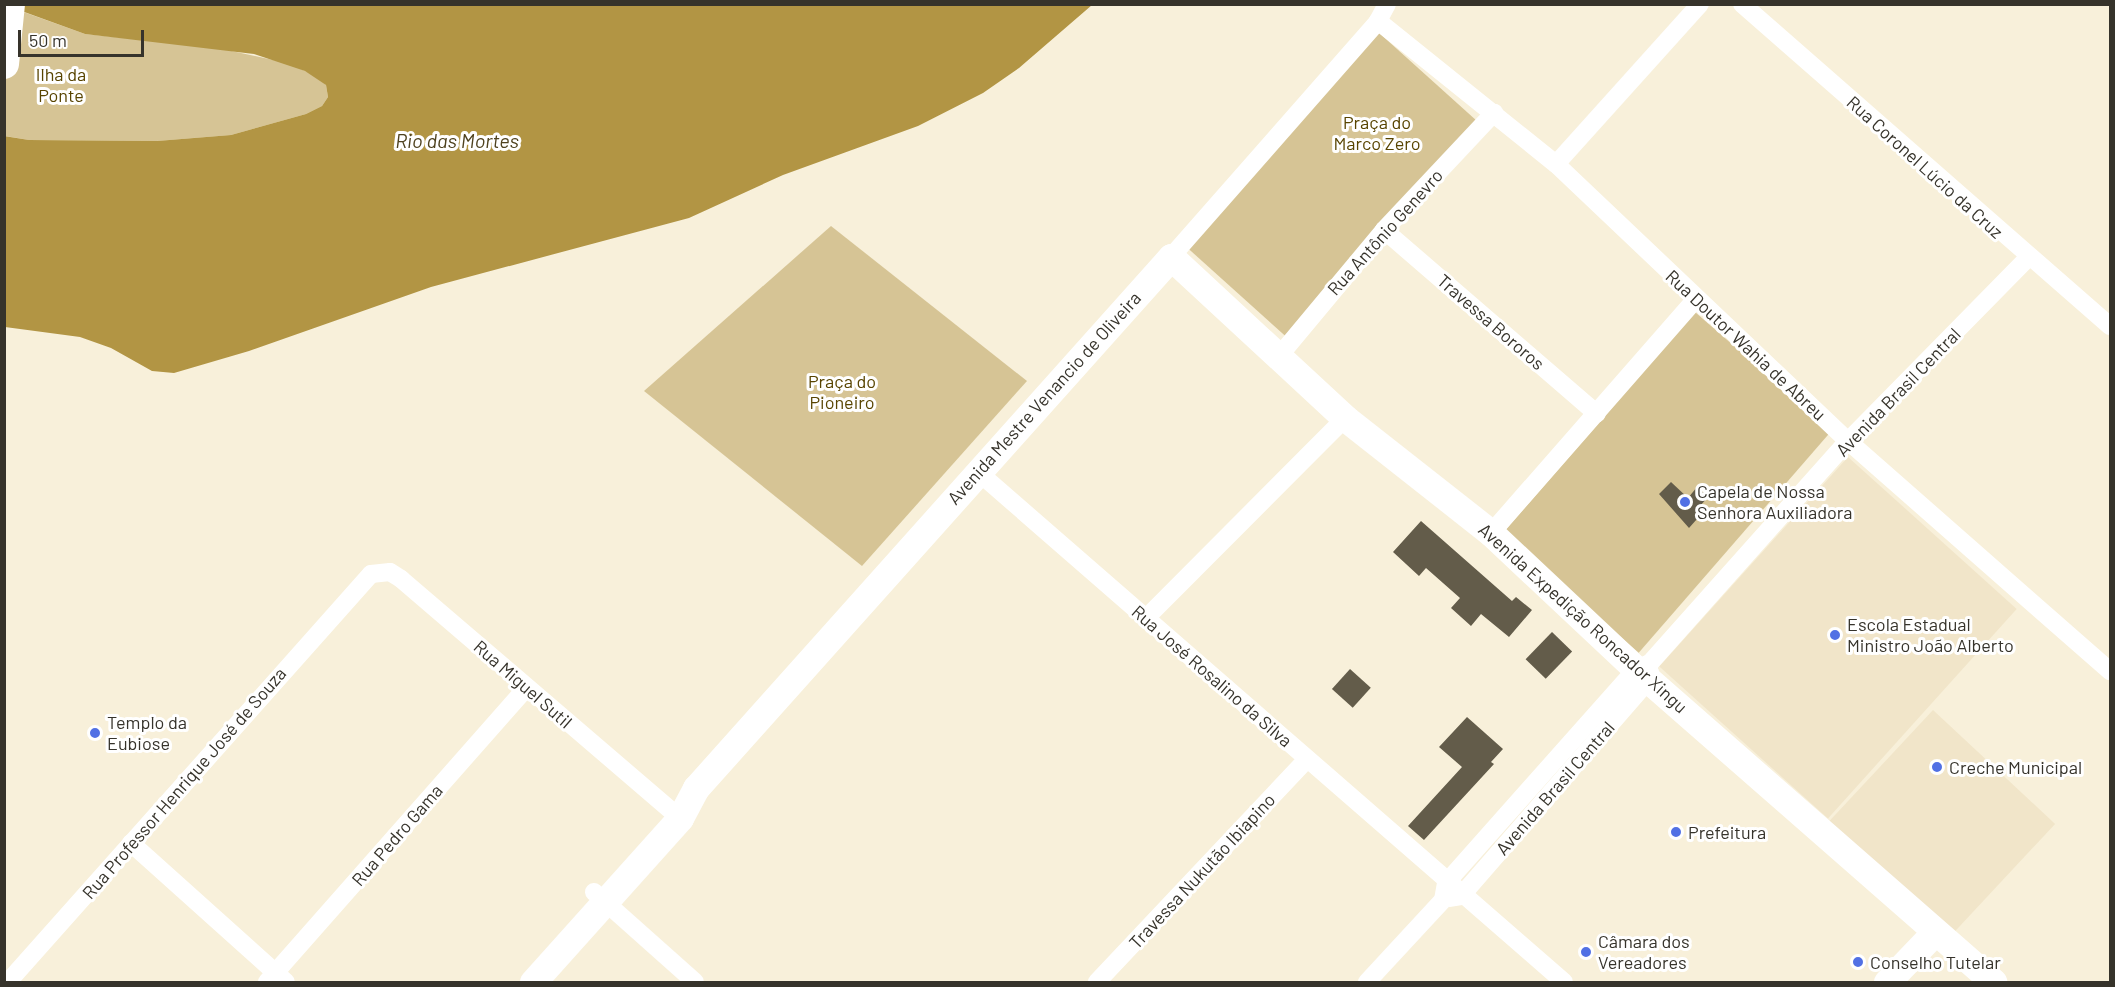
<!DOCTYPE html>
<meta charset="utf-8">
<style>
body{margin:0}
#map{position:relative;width:2115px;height:987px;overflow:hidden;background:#f8f0da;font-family:Barlow,sans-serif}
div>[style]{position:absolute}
.built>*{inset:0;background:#f1e5c9;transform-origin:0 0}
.green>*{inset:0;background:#d6c495;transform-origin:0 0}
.water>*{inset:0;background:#b29544}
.building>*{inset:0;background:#635c4a;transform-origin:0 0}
.street>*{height:18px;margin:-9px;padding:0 9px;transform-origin:9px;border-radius:9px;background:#fff}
.secondary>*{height:27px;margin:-13.5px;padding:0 13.5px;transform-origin:13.5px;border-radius:13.5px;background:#fff}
.primary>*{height:30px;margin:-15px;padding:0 15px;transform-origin:15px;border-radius:15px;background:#fff}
.dots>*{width:16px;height:16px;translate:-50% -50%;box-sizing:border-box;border:3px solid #fff;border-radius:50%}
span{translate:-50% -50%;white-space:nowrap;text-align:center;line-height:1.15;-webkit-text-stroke:6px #fff;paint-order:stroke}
.park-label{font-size:18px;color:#584400}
.street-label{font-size:18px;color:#36332b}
.poi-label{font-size:18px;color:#36332b}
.left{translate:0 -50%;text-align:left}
.water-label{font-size:20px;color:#4f421f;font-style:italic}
.frame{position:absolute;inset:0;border:6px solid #36332b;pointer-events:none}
.scale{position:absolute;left:18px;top:30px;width:126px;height:27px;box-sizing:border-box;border:3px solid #36332b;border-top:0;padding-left:8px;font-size:18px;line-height:21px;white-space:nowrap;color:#36332b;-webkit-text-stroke:4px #fff;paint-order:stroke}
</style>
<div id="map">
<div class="built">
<i style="left:1848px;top:457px;width:227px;height:282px;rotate:42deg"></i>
<i style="left:1933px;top:710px;width:167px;height:156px;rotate:43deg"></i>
</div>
<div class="green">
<i style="clip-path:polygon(4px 5px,85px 34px,213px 47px,287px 63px,319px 77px,326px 85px,328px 97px,322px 106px,306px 114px,231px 135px,157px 141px,29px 140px,5px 136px)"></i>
<i style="left:1377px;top:31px;width:136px;height:288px;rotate:42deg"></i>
<i style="clip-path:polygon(831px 226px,1027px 381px,862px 566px,644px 391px)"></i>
<i style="left:1695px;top:312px;width:181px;height:294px;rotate:41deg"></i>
</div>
<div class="water">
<i style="clip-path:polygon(5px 5px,1092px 5px,1019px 68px,983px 93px,918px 126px,783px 175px,689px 218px,431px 287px,249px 351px,174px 373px,152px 371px,111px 348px,80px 337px,5px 327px,4px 136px,29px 140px,157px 141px,231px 135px,306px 114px,322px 106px,328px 97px,326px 85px,305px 71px,254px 54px,85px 34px)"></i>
</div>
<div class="building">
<i style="clip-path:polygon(1671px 482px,1688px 498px,1697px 487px,1708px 497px,1700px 506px,1705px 510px,1689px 528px,1659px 494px)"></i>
<i style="clip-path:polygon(1421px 521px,1512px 601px,1516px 597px,1532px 610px,1509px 637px,1481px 614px,1471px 626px,1451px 608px,1460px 598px,1426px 568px,1419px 576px,1393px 552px)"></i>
<i style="left:1552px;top:632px;width:28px;height:38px;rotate:44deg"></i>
<i style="left:1350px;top:669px;width:28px;height:27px;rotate:42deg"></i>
<i style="clip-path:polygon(1467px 717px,1503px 749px,1491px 762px,1494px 764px,1424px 840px,1408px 826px,1462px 767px,1439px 747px)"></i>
</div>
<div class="street">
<i style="left:1742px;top:4px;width:489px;rotate:41.2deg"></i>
<i style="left:1378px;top:21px;width:228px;rotate:38.8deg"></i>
<i style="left:1556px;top:164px;width:402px;rotate:43.5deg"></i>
<i style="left:1848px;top:441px;width:349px;rotate:41.3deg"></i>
<i style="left:1556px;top:164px;width:215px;rotate:-48deg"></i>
<i style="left:1384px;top:230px;width:281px;rotate:40.8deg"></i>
<i style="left:1171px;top:257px;width:314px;rotate:-48.7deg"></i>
<i style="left:1378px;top:21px;width:19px;rotate:-62deg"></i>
<i style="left:1280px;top:355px;width:163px;rotate:-50.2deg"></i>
<i style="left:1384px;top:230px;width:161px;rotate:-46.8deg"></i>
<i style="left:977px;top:471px;width:778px;rotate:41.04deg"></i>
<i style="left:1491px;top:533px;width:311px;rotate:-48.8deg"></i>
<i style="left:1147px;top:617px;width:281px;rotate:-45.1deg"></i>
<i style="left:131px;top:843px;width:208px;rotate:41.9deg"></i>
<i style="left:594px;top:892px;width:135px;rotate:41.7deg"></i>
<i style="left:1450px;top:898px;width:11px;rotate:-10deg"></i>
<i style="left:1461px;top:896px;width:286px;rotate:-49deg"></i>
<i style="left:1649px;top:680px;width:8px;rotate:-83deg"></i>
<i style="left:8px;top:982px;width:546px;rotate:-48.34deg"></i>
<i style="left:371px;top:574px;width:19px;rotate:-6deg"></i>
<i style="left:390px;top:572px;width:13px;rotate:32deg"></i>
<i style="left:401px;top:579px;width:367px;rotate:40.6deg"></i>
<i style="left:267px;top:982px;width:392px;rotate:-48.6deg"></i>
<i style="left:1097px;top:982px;width:306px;rotate:-46.7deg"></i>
<i style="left:1367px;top:982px;width:112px;rotate:-47.2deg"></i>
<i style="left:1443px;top:900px;width:17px;rotate:-80deg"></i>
<i style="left:1446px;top:883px;width:286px;rotate:-48.4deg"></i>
<i style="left:1636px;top:669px;width:15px;rotate:-23deg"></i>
<i style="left:1650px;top:663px;width:297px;rotate:-48.3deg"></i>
<i style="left:1848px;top:441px;width:257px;rotate:-45.5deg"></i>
</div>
<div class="secondary">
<i style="left:533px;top:982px;width:220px;rotate:-48.1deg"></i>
<i style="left:680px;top:818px;width:34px;rotate:-62deg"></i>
<i style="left:696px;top:788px;width:712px;rotate:-48.19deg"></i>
<i style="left:1171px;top:257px;width:237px;rotate:42.8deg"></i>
<i style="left:1345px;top:418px;width:186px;rotate:38.2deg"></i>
<i style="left:1491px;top:533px;width:199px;rotate:43.2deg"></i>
<i style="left:1636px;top:669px;width:475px;rotate:41.2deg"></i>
<i style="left:1887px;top:982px;width:69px;rotate:-46.2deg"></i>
</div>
<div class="primary">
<i style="left:4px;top:64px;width:60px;rotate:-84.3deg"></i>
</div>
<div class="dots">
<i style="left:1685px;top:502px;background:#5170e4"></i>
<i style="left:1835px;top:635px;background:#5170e4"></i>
<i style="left:95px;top:733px;background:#5170e4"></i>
<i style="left:1937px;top:767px;background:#5170e4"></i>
<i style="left:1676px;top:832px;background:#5170e4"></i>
<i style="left:1586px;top:952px;background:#5170e4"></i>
<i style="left:1858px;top:962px;background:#5170e4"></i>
</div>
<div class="park-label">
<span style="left:61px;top:85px">Ilha da<br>Ponte</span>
<span style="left:1377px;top:133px">Praça do<br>Marco Zero</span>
<span style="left:842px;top:392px">Praça do<br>Pioneiro</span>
</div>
<div class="street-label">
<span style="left:1925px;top:167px;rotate:42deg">Rua Coronel Lúcio da Cruz</span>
<span style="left:1385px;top:232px;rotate:-48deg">Rua Antônio Genevro</span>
<span style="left:1491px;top:322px;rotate:41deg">Travessa Bororos</span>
<span style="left:1746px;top:345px;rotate:43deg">Rua Doutor Wahia de Abreu</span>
<span style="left:1898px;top:392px;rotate:-46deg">Avenida Brasil Central</span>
<span style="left:1044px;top:398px;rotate:-48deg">Avenida Mestre Venancio de Oliveira</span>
<span style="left:1583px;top:618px;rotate:42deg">Avenida Expedição Roncador Xingu</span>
<span style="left:1212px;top:676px;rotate:41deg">Rua José Rosalino da Silva</span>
<span style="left:523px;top:684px;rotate:41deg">Rua Miguel Sutil</span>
<span style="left:184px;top:783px;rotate:-49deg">Rua Professor Henrique José de Souza</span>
<span style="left:1555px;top:788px;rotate:-49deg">Avenida Brasil Central</span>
<span style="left:397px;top:835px;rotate:-49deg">Rua Pedro Gama</span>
<span style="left:1202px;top:871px;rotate:-47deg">Travessa Nukutão Ibiapino</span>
</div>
<div class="poi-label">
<span class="left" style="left:1697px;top:502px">Capela de Nossa<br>Senhora Auxiliadora</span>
<span class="left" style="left:1847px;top:635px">Escola Estadual<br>Ministro João Alberto</span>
<span class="left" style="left:107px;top:733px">Templo da<br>Eubiose</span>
<span class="left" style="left:1949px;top:767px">Creche Municipal</span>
<span class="left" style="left:1688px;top:832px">Prefeitura</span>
<span class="left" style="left:1598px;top:952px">Câmara dos<br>Vereadores</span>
<span class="left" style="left:1870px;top:962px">Conselho Tutelar</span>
</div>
<div class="water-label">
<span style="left:457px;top:140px">Rio das Mortes</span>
</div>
<div class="frame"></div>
<div class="scale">50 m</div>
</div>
